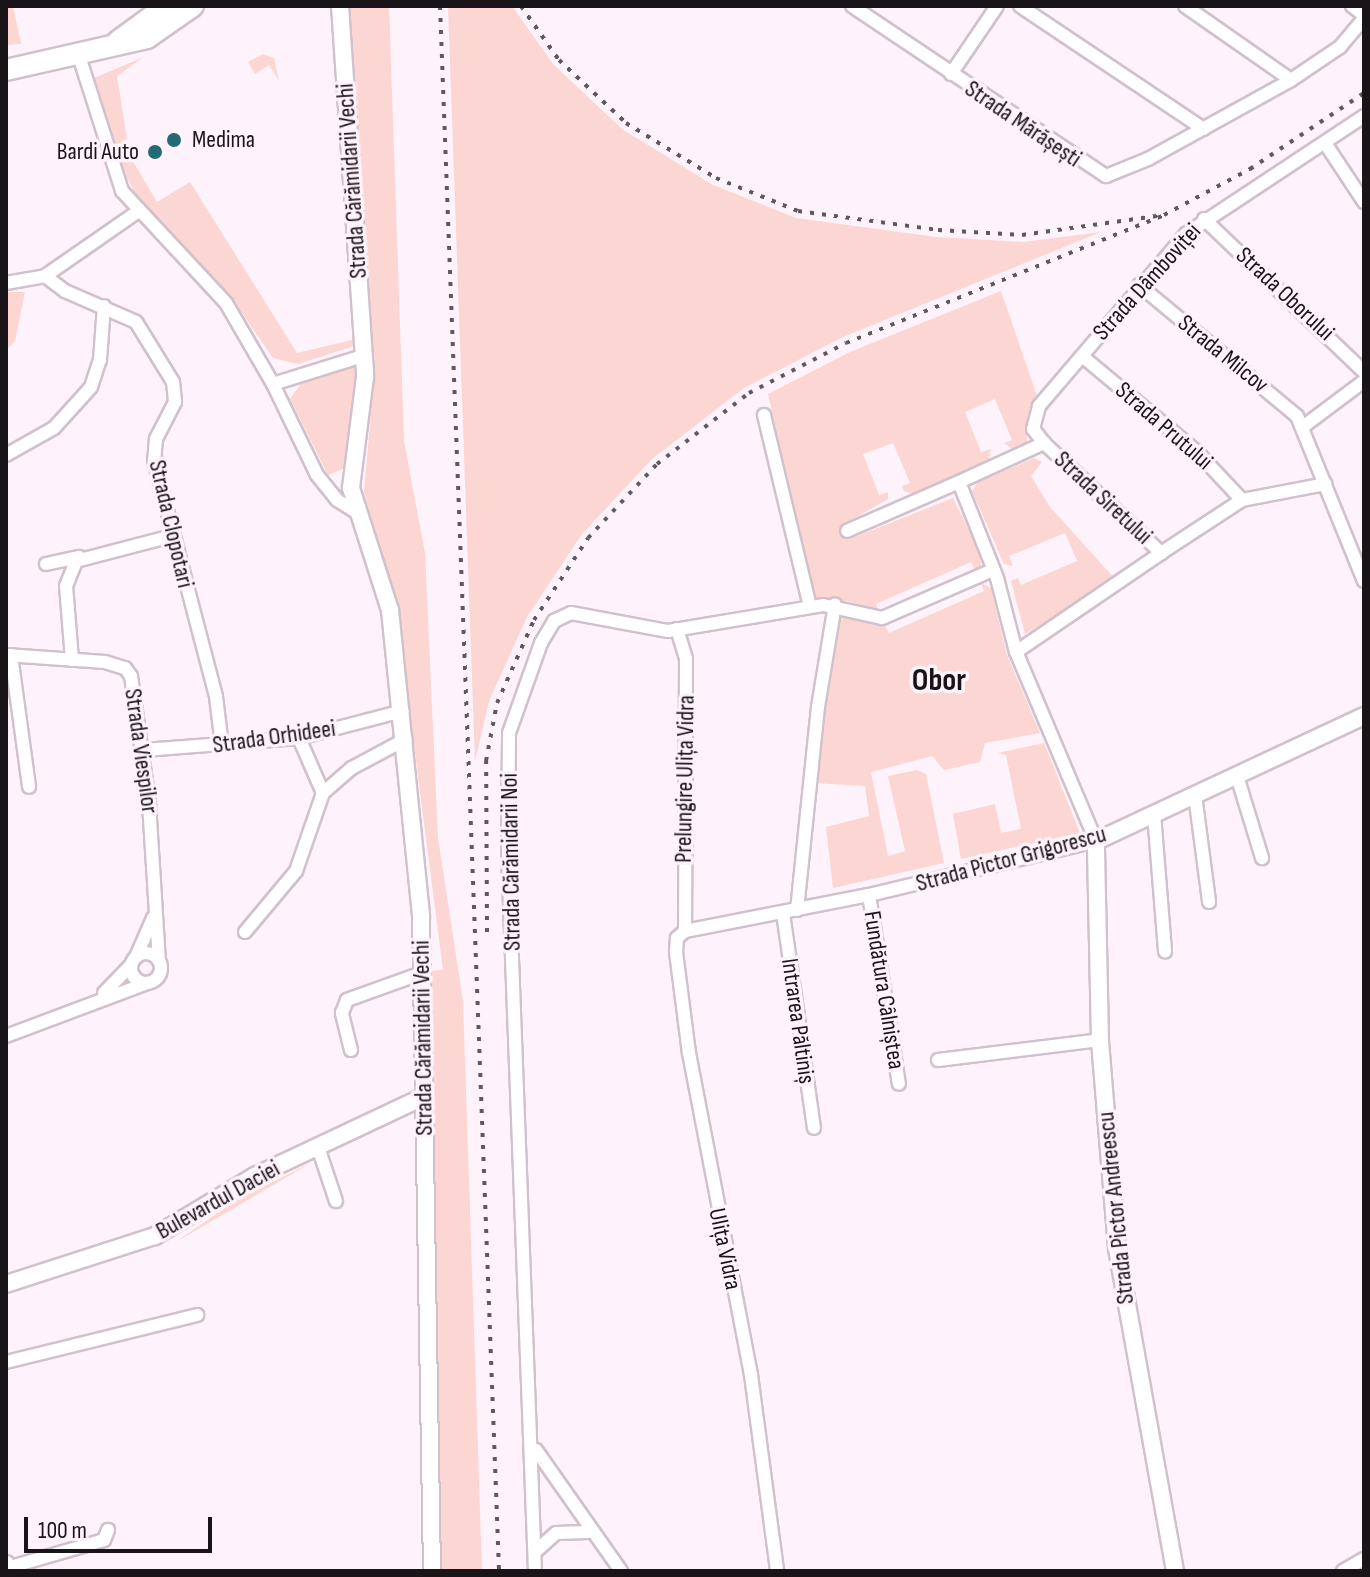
<!DOCTYPE html>
<meta charset="utf-8">
<style>
body{margin:0}
#map{position:relative;width:1370px;height:1577px;overflow:hidden;background:#fef2fb;font-family:"Sofia Sans Condensed",sans-serif}
div>[style]{position:absolute}
.green>*{inset:0;background:#fcd6d2}
.roads{filter:drop-shadow(2px 0 #d0c1cc) drop-shadow(-2px 0 #d0c1cc) drop-shadow(0 2px #d0c1cc) drop-shadow(0 -2px #d0c1cc)}
.minor>*{height:12px;margin:-6px;padding:0 6px;transform-origin:6px;border-radius:6px;background:#fff}
.minor>.ring{margin:-6px;padding:0;box-sizing:content-box;background:none;border:12px solid #fff;border-radius:50%}
.tertiary>*{height:16px;margin:-8px;padding:0 8px;transform-origin:8px;border-radius:8px;background:#fff}
.primary>*{height:20px;margin:-10px;padding:0 10px;transform-origin:10px;border-radius:10px;background:#fff}
.rail>*{height:4px;margin-top:-2px;transform-origin:0;background:repeating-linear-gradient(90deg,#5f585e 0 4px,transparent 0 12px)}
.dots>*{width:22px;height:22px;translate:-50% -50%;box-sizing:border-box;border:4px solid #fef2fb;border-radius:50%}
span{translate:-50% -50%;white-space:nowrap;text-align:center;line-height:1.15;-webkit-text-stroke:7px #fef2fb;paint-order:stroke}
.street-label{font-size:24px;color:#191418}
.poi-label{font-size:24px;color:#191418}
.left{translate:0 -50%;text-align:left}
.right{translate:-100% -50%;text-align:right}
.district-label{font-size:32px;color:#191418;font-weight:700}
.frame{position:absolute;inset:0;border:8px solid #191418;pointer-events:none}
.scale{position:absolute;left:24px;top:1517px;width:188px;height:36px;box-sizing:border-box;border:4px solid #191418;border-top:0;padding-left:10px;font-size:24px;line-height:28px;white-space:nowrap;color:#191418;-webkit-text-stroke:6px #fef2fb;paint-order:stroke}
</style>
<div id="map">
<div class="green">
<i style="clip-path:polygon(6px 6px,13px 6px,21px 44px,6px 45px)"></i>
<i style="clip-path:polygon(347px 6px,389px 6px,404px 441px,425px 553px,438px 838px,463px 1001px,482px 1571px,438px 1571px,427px 971px,443px 970px,395px 598px,364px 492px,375px 366px)"></i>
<i style="clip-path:polygon(448px 6px,512px 6px,553px 64px,622px 129px,713px 185px,796px 218px,936px 237px,1023px 242px,1101px 232px,843px 337px,744px 388px,652px 459px,582px 534px,527px 617px,489px 701px,475px 762px)"></i>
<i style="clip-path:polygon(263px 54px,274px 58px,279px 81px,269px 65px,255px 74px,248px 62px)"></i>
<i style="clip-path:polygon(144px 57px,117px 76px,127px 139px,122px 143px,157px 202px,190px 182px,297px 353px,352px 340px,352px 332px,357px 332px,354px 346px,298px 364px,273px 358px,229px 294px,137px 197px,118px 161px,94px 78px)"></i>
<i style="clip-path:polygon(1001px 291px,1037px 396px,1027px 416px,1027px 445px,1014px 450px,1004px 443px,1012px 440px,995px 399px,965px 412px,981px 452px,991px 449px,989px 460px,913px 494px,904px 491px,902px 486px,910px 483px,893px 443px,863px 454px,879px 495px,888px 492px,888px 499px,844px 524px,850px 539px,953px 498px,980px 552px,981px 566px,975px 570px,971px 562px,876px 604px,879px 612px,848px 601px,814px 600px,768px 394px,850px 352px)"></i>
<i style="clip-path:polygon(6px 292px,25px 292px,15px 341px,6px 350px)"></i>
<i style="clip-path:polygon(352px 367px,359px 374px,348px 467px,328px 475px,290px 399px,305px 378px)"></i>
<i style="clip-path:polygon(1034px 458px,1042px 462px,1031px 476px,1050px 507px,1116px 580px,1025px 634px,1011px 581px,1018px 578px,1021px 585px,1077px 561px,1065px 533px,1009px 556px,1013px 566px,1004px 564px,972px 491px,977px 483px)"></i>
<i style="clip-path:polygon(981px 583px,991px 588px,1007px 655px,1040px 733px,985px 743px,980px 762px,944px 770px,932px 756px,871px 772px,888px 856px,905px 851px,888px 776px,917px 770px,926px 774px,944px 863px,833px 888px,826px 827px,869px 816px,865px 786px,814px 783px,838px 611px,884px 624px,889px 633px,984px 591px)"></i>
<i style="clip-path:polygon(1044px 743px,1080px 833px,961px 859px,953px 814px,995px 804px,1001px 833px,1021px 829px,1006px 755px,998px 753px)"></i>
<i style="clip-path:polygon(311px 1163px,176px 1242px,236px 1200px)"></i>
</div>
<div class="roads">
<div class="minor">
<i style="left:852px;top:6px;width:306px;rotate:33.8deg"></i>
<i style="left:1106px;top:176px;width:45px;rotate:-22deg"></i>
<i style="left:1148px;top:159px;width:163px;rotate:-28.9deg"></i>
<i style="left:1291px;top:80px;width:59px;rotate:-34deg"></i>
<i style="left:1340px;top:47px;width:38px;rotate:-50deg"></i>
<i style="left:1020px;top:6px;width:221px;rotate:33.8deg"></i>
<i style="left:1185px;top:6px;width:129px;rotate:34.9deg"></i>
<i style="left:1352px;top:6px;width:15px;rotate:37deg"></i>
<i style="left:79px;top:56px;width:142px;rotate:72.3deg"></i>
<i style="left:122px;top:191px;width:153px;rotate:47.1deg"></i>
<i style="left:226px;top:303px;width:94px;rotate:59.9deg"></i>
<i style="left:273px;top:384px;width:101px;rotate:64.2deg"></i>
<i style="left:317px;top:475px;width:32px;rotate:51deg"></i>
<i style="left:337px;top:500px;width:22px;rotate:32deg"></i>
<i style="left:951px;top:74px;width:82px;rotate:-55.9deg"></i>
<i style="left:1325px;top:143px;width:71px;rotate:56.5deg"></i>
<i style="left:1204px;top:219px;width:221px;rotate:43.7deg"></i>
<i style="left:45px;top:276px;width:25px;rotate:37deg"></i>
<i style="left:65px;top:291px;width:77px;rotate:23.6deg"></i>
<i style="left:136px;top:322px;width:70px;rotate:58.3deg"></i>
<i style="left:173px;top:382px;width:20px;rotate:84deg"></i>
<i style="left:175px;top:402px;width:42px;rotate:117.2deg"></i>
<i style="left:156px;top:439px;width:21px;rotate:95deg"></i>
<i style="left:154px;top:460px;width:245px;rotate:75.3deg"></i>
<i style="left:216px;top:697px;width:48px;rotate:82.9deg"></i>
<i style="left:6px;top:283px;width:40px;rotate:-10deg"></i>
<i style="left:45px;top:276px;width:112px;rotate:-34.8deg"></i>
<i style="left:1139px;top:285px;width:205px;rotate:39.7deg"></i>
<i style="left:1297px;top:416px;width:178px;rotate:67.9deg"></i>
<i style="left:1082px;top:356px;width:148px;rotate:39.8deg"></i>
<i style="left:1196px;top:451px;width:67px;rotate:46.8deg"></i>
<i style="left:273px;top:384px;width:94px;rotate:-17.3deg"></i>
<i style="left:764px;top:415px;width:196px;rotate:76.5deg"></i>
<i style="left:1304px;top:426px;width:75px;rotate:-36.9deg"></i>
<i style="left:1044px;top:443px;width:161px;rotate:43.2deg"></i>
<i style="left:1161px;top:553px;width:97px;rotate:-33.2deg"></i>
<i style="left:1242px;top:500px;width:85px;rotate:-10.9deg"></i>
<i style="left:6px;top:455px;width:55px;rotate:-29.4deg"></i>
<i style="left:54px;top:428px;width:55px;rotate:-47.9deg"></i>
<i style="left:91px;top:387px;width:28px;rotate:-72deg"></i>
<i style="left:100px;top:360px;width:54px;rotate:-85.8deg"></i>
<i style="left:959px;top:482px;width:94px;rotate:-24.6deg"></i>
<i style="left:1044px;top:443px;width:18px;rotate:-128deg"></i>
<i style="left:1033px;top:429px;width:24px;rotate:-75deg"></i>
<i style="left:1039px;top:406px;width:226px;rotate:-49.5deg"></i>
<i style="left:1186px;top:234px;width:214px;rotate:-33.5deg"></i>
<i style="left:46px;top:564px;width:34px;rotate:-12deg"></i>
<i style="left:677px;top:629px;width:31px;rotate:73deg"></i>
<i style="left:686px;top:659px;width:272px;rotate:90.2deg"></i>
<i style="left:1016px;top:652px;width:176px;rotate:-34.3deg"></i>
<i style="left:6px;top:655px;width:99px;rotate:4deg"></i>
<i style="left:105px;top:662px;width:21px;rotate:17deg"></i>
<i style="left:125px;top:668px;width:10px;rotate:53deg"></i>
<i style="left:131px;top:676px;width:128px;rotate:81.9deg"></i>
<i style="left:149px;top:803px;width:158px;rotate:86.4deg"></i>
<i style="left:11px;top:655px;width:133px;rotate:82.2deg"></i>
<i style="left:72px;top:660px;width:74px;rotate:-94.6deg"></i>
<i style="left:66px;top:586px;width:27px;rotate:-68deg"></i>
<i style="left:76px;top:561px;width:99px;rotate:-14.6deg"></i>
<i style="left:299px;top:738px;width:60px;rotate:66.4deg"></i>
<i style="left:144px;top:750px;width:155px;rotate:-4.4deg"></i>
<i style="left:299px;top:738px;width:107px;rotate:-14.6deg"></i>
<i style="left:1237px;top:776px;width:86px;rotate:73deg"></i>
<i style="left:1195px;top:795px;width:108px;rotate:82.5deg"></i>
<i style="left:1154px;top:814px;width:138px;rotate:85.4deg"></i>
<i style="left:869px;top:895px;width:191px;rotate:81deg"></i>
<i style="left:797px;top:910px;width:204px;rotate:-84.1deg"></i>
<i style="left:818px;top:707px;width:104px;rotate:-80.6deg"></i>
<i style="left:783px;top:913px;width:217px;rotate:81.8deg"></i>
<i style="left:685px;top:931px;width:187px;rotate:-11.1deg"></i>
<i style="left:869px;top:895px;width:233px;rotate:-13.4deg"></i>
<i style="left:1096px;top:841px;width:205px;rotate:-112.9deg"></i>
<i style="left:1016px;top:652px;width:76px;rotate:-104.4deg"></i>
<i style="left:997px;top:578px;width:103px;rotate:-111.6deg"></i>
<i style="left:959px;top:482px;width:122px;rotate:156.4deg"></i>
<i style="left:685px;top:931px;width:11px;rotate:139deg"></i>
<i style="left:677px;top:938px;width:14px;rotate:94deg"></i>
<i style="left:676px;top:952px;width:102px;rotate:82.7deg"></i>
<i style="left:689px;top:1053px;width:328px;rotate:79.1deg"></i>
<i style="left:751px;top:1375px;width:198px;rotate:82.4deg"></i>
<i style="left:245px;top:932px;width:80px;rotate:-50.1deg"></i>
<i style="left:296px;top:871px;width:83px;rotate:-70.9deg"></i>
<i style="left:323px;top:793px;width:38px;rotate:-41deg"></i>
<i style="left:352px;top:768px;width:61px;rotate:-28.2deg"></i>
<i class="ring" style="left:131px;top:953px;width:18px;height:18px"></i>
<i style="left:136px;top:957px;width:43px;rotate:-66.4deg"></i>
<i style="left:104px;top:993px;width:40px;rotate:-46deg"></i>
<i style="left:6px;top:1036px;width:151px;rotate:-20.6deg"></i>
<i style="left:351px;top:1050px;width:38px;rotate:-104deg"></i>
<i style="left:342px;top:1013px;width:14px;rotate:-69deg"></i>
<i style="left:347px;top:1000px;width:80px;rotate:-19.8deg"></i>
<i style="left:938px;top:1060px;width:163px;rotate:-7deg"></i>
<i style="left:318px;top:1147px;width:57px;rotate:71.6deg"></i>
<i style="left:6px;top:1362px;width:197px;rotate:-13.8deg"></i>
<i style="left:536px;top:1450px;width:148px;rotate:54.9deg"></i>
<i style="left:535px;top:1552px;width:28px;rotate:-42deg"></i>
<i style="left:556px;top:1533px;width:32px;rotate:-2deg"></i>
<i style="left:7px;top:1568px;width:101px;rotate:-16.1deg"></i>
<i style="left:104px;top:1540px;width:11px;rotate:-68deg"></i>
<i style="left:535px;top:1571px;width:719px;rotate:-92.15deg"></i>
<i style="left:508px;top:853px;width:120px;rotate:-89.5deg"></i>
<i style="left:509px;top:733px;width:96px;rotate:-70.4deg"></i>
<i style="left:541px;top:643px;width:26px;rotate:-59deg"></i>
<i style="left:554px;top:621px;width:19px;rotate:-25deg"></i>
<i style="left:571px;top:613px;width:99px;rotate:10.5deg"></i>
<i style="left:668px;top:631px;width:157px;rotate:-9.5deg"></i>
<i style="left:823px;top:605px;width:60px;rotate:12.4deg"></i>
<i style="left:882px;top:618px;width:121px;rotate:-23.4deg"></i>
<i style="left:1343px;top:1571px;width:24px;rotate:-30deg"></i>
</div>
<div class="tertiary">
<i style="left:340px;top:6px;width:372px;rotate:86.1deg"></i>
<i style="left:365px;top:377px;width:112px;rotate:97.2deg"></i>
<i style="left:351px;top:488px;width:128px;rotate:72.3deg"></i>
<i style="left:390px;top:610px;width:307px;rotate:84.2deg"></i>
<i style="left:421px;top:915px;width:656px;rotate:89.04deg"></i>
<i style="left:6px;top:1284px;width:157px;rotate:-17.9deg"></i>
<i style="left:155px;top:1236px;width:117px;rotate:-31deg"></i>
<i style="left:255px;top:1176px;width:186px;rotate:-25.2deg"></i>
<i style="left:6px;top:1564px;width:8px;rotate:67deg"></i>
<i style="left:1175px;top:1571px;width:328px;rotate:-100.2deg"></i>
<i style="left:1117px;top:1248px;width:209px;rotate:-94.7deg"></i>
<i style="left:1100px;top:1040px;width:199px;rotate:-91.2deg"></i>
<i style="left:1096px;top:841px;width:296px;rotate:-25deg"></i>
</div>
<div class="primary">
<i style="left:118px;top:41px;width:59px;rotate:-36.1deg"></i>
<i style="left:6px;top:70px;width:145px;rotate:-12.8deg"></i>
<i style="left:147px;top:38px;width:56px;rotate:-34.8deg"></i>
</div>
</div>
<div class="rail">
<i style="left:440px;top:6px;width:1566px;rotate:87.84deg"></i>
<i style="left:521px;top:6px;width:66px;rotate:54.9deg"></i>
<i style="left:559px;top:60px;width:92px;rotate:43.2deg"></i>
<i style="left:626px;top:123px;width:105px;rotate:31.4deg"></i>
<i style="left:716px;top:178px;width:88px;rotate:21.9deg"></i>
<i style="left:798px;top:211px;width:141px;rotate:7.7deg"></i>
<i style="left:938px;top:230px;width:84px;rotate:3.4deg"></i>
<i style="left:1022px;top:235px;width:143px;rotate:-8deg"></i>
<i style="left:1164px;top:215px;width:98px;rotate:-28.1deg"></i>
<i style="left:1250px;top:169px;width:137px;rotate:-33.7deg"></i>
<i style="left:487px;top:932px;width:171px;rotate:-90.3deg"></i>
<i style="left:486px;top:761px;width:59px;rotate:-79.3deg"></i>
<i style="left:497px;top:703px;width:91px;rotate:-66deg"></i>
<i style="left:534px;top:620px;width:98px;rotate:-56.6deg"></i>
<i style="left:588px;top:538px;width:101px;rotate:-47deg"></i>
<i style="left:657px;top:464px;width:116px;rotate:-37.7deg"></i>
<i style="left:749px;top:393px;width:109px;rotate:-27.3deg"></i>
<i style="left:846px;top:343px;width:343px;rotate:-21.9deg"></i>
</div>
<div class="dots">
<i style="left:174px;top:140px;background:#236a78"></i>
<i style="left:155px;top:152px;background:#236a78"></i>
</div>
<div class="street-label">
<span style="left:1023px;top:124px;rotate:34deg">Strada Mărășești</span>
<span style="left:352px;top:181px;rotate:-94deg">Strada Cărămidarii Vechi</span>
<span style="left:1147px;top:282px;rotate:-48deg">Strada Dâmboviței</span>
<span style="left:1285px;top:294px;rotate:43deg">Strada Oborului</span>
<span style="left:1223px;top:354px;rotate:39deg">Strada Milcov</span>
<span style="left:1164px;top:426px;rotate:41deg">Strada Prutului</span>
<span style="left:1103px;top:498px;rotate:43deg">Strada Siretului</span>
<span style="left:171px;top:524px;rotate:77deg">Strada Clopotari</span>
<span style="left:274px;top:737px;rotate:-8deg">Strada Orhideei</span>
<span style="left:141px;top:751px;rotate:82deg">Strada Viespilor</span>
<span style="left:685px;top:779px;rotate:-89deg">Prelungire Ulița Vidra</span>
<span style="left:1011px;top:859px;rotate:-15deg">Strada Pictor Grigorescu</span>
<span style="left:511px;top:862px;rotate:-91deg">Strada Cărămidarii Noi</span>
<span style="left:884px;top:990px;rotate:81deg">Fundătura Câlniștea</span>
<span style="left:798px;top:1021px;rotate:82deg">Intrarea Păltiniș</span>
<span style="left:423px;top:1038px;rotate:-91deg">Strada Cărămidarii Vechi</span>
<span style="left:218px;top:1200px;rotate:-29deg">Bulevardul Daciei</span>
<span style="left:1116px;top:1208px;rotate:-96deg">Strada Pictor Andreescu</span>
<span style="left:725px;top:1249px;rotate:78deg">Ulița Vidra</span>
</div>
<div class="poi-label">
<span class="left" style="left:192px;top:140px">Medima</span>
<span class="right" style="left:139px;top:152px">Bardi Auto</span>
</div>
<div class="district-label">
<span style="left:939px;top:681px">Obor</span>
</div>
<div class="frame"></div>
<div class="scale">100 m</div>
</div>
